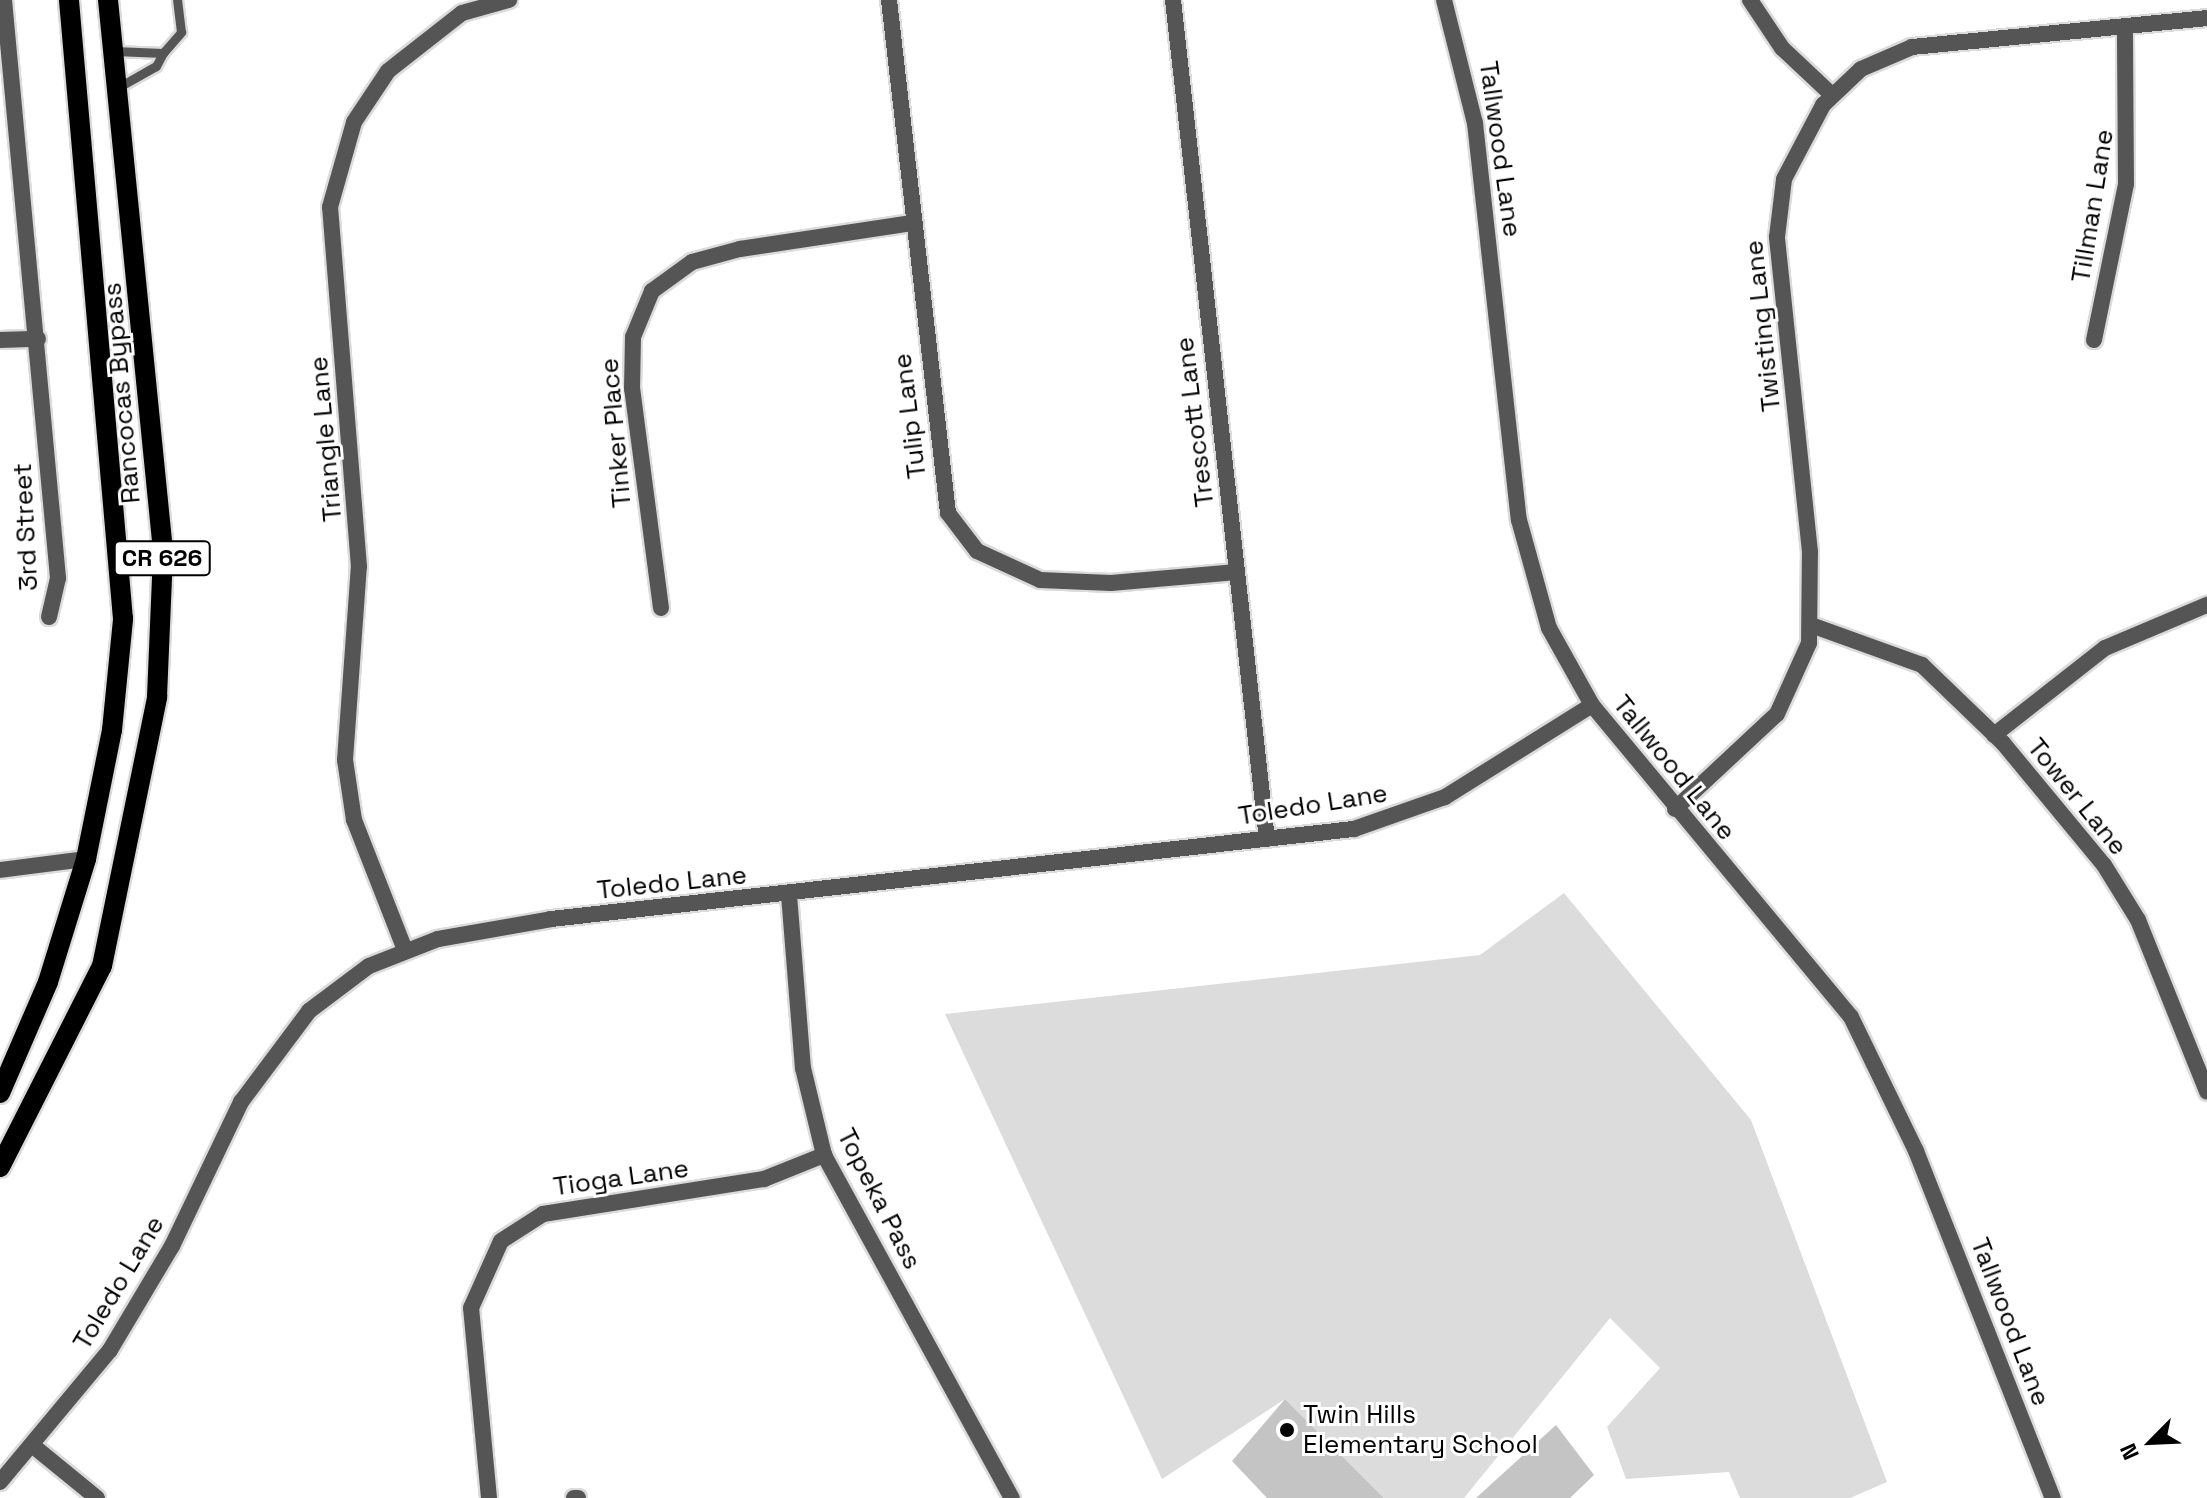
<!DOCTYPE html>
<style>
body{margin:0}
#map{position:relative;width:2207px;height:1498px;overflow:hidden;background:#fff;font-family:"Space Grotesk",sans-serif}
div>[style]{position:absolute}
.green>*{inset:0;background:#dcdcdc}
.building>*{inset:0;background:#c4c4c4}
.roads{filter:drop-shadow(2px 0 #dbdbdb) drop-shadow(-2px 0 #dbdbdb) drop-shadow(0 2px #dbdbdb) drop-shadow(0 -2px #dbdbdb)}
.lane>*{height:9px;margin:-4.5px;padding:0 4.5px;transform-origin:4.5px;border-radius:4.5px;background:#555}
.street>*{height:16px;margin:-8px;padding:0 8px;transform-origin:8px;border-radius:8px;background:#555}
.primary>*{height:20px;margin:-10px;padding:0 10px;transform-origin:10px;border-radius:10px;background:#000}
.dots>*{width:22px;height:22px;translate:-50% -50%;box-sizing:border-box;border:4px solid #fff;border-radius:50%}
span{translate:-50% -50%;white-space:nowrap;text-align:center;line-height:1.15;-webkit-text-stroke:6px #fff;paint-order:stroke}
.shield-label span{padding:2px 6px;background:#fff;border:2px solid;border-radius:6px;-webkit-text-stroke-width:0}
.shield-label{font-size:24px;color:#000;font-weight:700}
.street-label{font-size:26px;color:#000}
.poi-label{font-size:26px;color:#000}
.left{translate:0 -50%;text-align:left}
.north{position:absolute;left:2111px;top:1402px;width:80px;height:80px;-webkit-text-stroke:6px #fff;paint-order:stroke;rotate:246deg;font-size:22px;font-weight:700;line-height:32px;text-align:center;color:#000}
.north::after{content:'';display:block;margin:auto;width:28px;height:36px;background:#000;clip-path:polygon(50% 0,100% 100%,50% 72%,0 100%)}
</style>
<div id="map">
<div class="green">
<i style="clip-path:polygon(1564px 893px,1751px 1120px,1887px 1482px,1850px 1498px,1740px 1498px,1729px 1472px,1626px 1479px,1607px 1427px,1660px 1368px,1610px 1318px,1464px 1498px,1384px 1498px,1285px 1399px,1162px 1479px,945px 1014px,1480px 955px)"></i>
</div>
<div class="building">
<i style="clip-path:polygon(1285px 1399px,1384px 1498px,1267px 1498px,1232px 1461px)"></i>
<i style="clip-path:polygon(1556px 1425px,1594px 1475px,1570px 1498px,1476px 1498px)"></i>
</div>
<div class="roads">
<div class="lane">
<i style="left:114px;top:51px;width:49px;rotate:2.3deg"></i>
<i style="left:163px;top:53px;width:15px;rotate:118deg"></i>
<i style="left:156px;top:66px;width:45px;rotate:150.6deg"></i>
<i style="left:163px;top:53px;width:28px;rotate:-49deg"></i>
<i style="left:181px;top:32px;width:32px;rotate:-97deg"></i>
</div>
<div class="street">
<i style="left:4px;top:0;width:581px;rotate:84.66deg"></i>
<i style="left:58px;top:578px;width:40px;rotate:103deg"></i>
<i style="left:889px;top:0;width:516px;rotate:83.44deg"></i>
<i style="left:948px;top:513px;width:48px;rotate:52.7deg"></i>
<i style="left:977px;top:551px;width:69px;rotate:24.7deg"></i>
<i style="left:1040px;top:580px;width:71px;rotate:2.4deg"></i>
<i style="left:1111px;top:583px;width:126px;rotate:-5deg"></i>
<i style="left:1173px;top:0;width:844px;rotate:83.61deg"></i>
<i style="left:1444px;top:0;width:127px;rotate:75.9deg"></i>
<i style="left:1475px;top:123px;width:399px;rotate:83.7deg"></i>
<i style="left:1519px;top:520px;width:112px;rotate:74.5deg"></i>
<i style="left:1549px;top:628px;width:88px;rotate:60.8deg"></i>
<i style="left:1592px;top:705px;width:405px;rotate:50.3deg"></i>
<i style="left:1851px;top:1017px;width:149px;rotate:64.1deg"></i>
<i style="left:1916px;top:1151px;width:373px;rotate:68.5deg"></i>
<i style="left:1750px;top:0;width:58px;rotate:56.3deg"></i>
<i style="left:1782px;top:48px;width:69px;rotate:43.2deg"></i>
<i style="left:0;top:340px;width:38px;rotate:-2deg"></i>
<i style="left:2094px;top:340px;width:159px;rotate:-78.4deg"></i>
<i style="left:2126px;top:184px;width:155px;rotate:-90.4deg"></i>
<i style="left:661px;top:608px;width:221px;rotate:-97.5deg"></i>
<i style="left:632px;top:389px;width:52px;rotate:-88.9deg"></i>
<i style="left:633px;top:337px;width:50px;rotate:-67.6deg"></i>
<i style="left:652px;top:291px;width:49px;rotate:-35.9deg"></i>
<i style="left:692px;top:262px;width:50px;rotate:-15.2deg"></i>
<i style="left:740px;top:249px;width:174px;rotate:-8.6deg"></i>
<i style="left:1811px;top:625px;width:118px;rotate:19.8deg"></i>
<i style="left:1922px;top:665px;width:112px;rotate:43.9deg"></i>
<i style="left:2003px;top:743px;width:158px;rotate:50.4deg"></i>
<i style="left:2104px;top:865px;width:65px;rotate:58.3deg"></i>
<i style="left:2138px;top:920px;width:185px;rotate:68.1deg"></i>
<i style="left:1994px;top:735px;width:141px;rotate:-38.1deg"></i>
<i style="left:2105px;top:648px;width:111px;rotate:-22.9deg"></i>
<i style="left:1675px;top:809px;width:139px;rotate:-43deg"></i>
<i style="left:1777px;top:714px;width:78px;rotate:-65.7deg"></i>
<i style="left:1809px;top:643px;width:91px;rotate:-89.4deg"></i>
<i style="left:1810px;top:552px;width:317px;rotate:-96deg"></i>
<i style="left:1777px;top:237px;width:58px;rotate:-83.1deg"></i>
<i style="left:1784px;top:179px;width:84px;rotate:-62.2deg"></i>
<i style="left:1823px;top:105px;width:52px;rotate:-43.5deg"></i>
<i style="left:1861px;top:69px;width:56px;rotate:-23.3deg"></i>
<i style="left:1912px;top:47px;width:296px;rotate:-5.6deg"></i>
<i style="left:0;top:870px;width:87px;rotate:-7.3deg"></i>
<i style="left:789px;top:895px;width:174px;rotate:85.4deg"></i>
<i style="left:803px;top:1068px;width:89px;rotate:76.4deg"></i>
<i style="left:824px;top:1155px;width:391px;rotate:61.3deg"></i>
<i style="left:405px;top:950px;width:140px;rotate:-111.4deg"></i>
<i style="left:354px;top:820px;width:61px;rotate:-98.5deg"></i>
<i style="left:345px;top:760px;width:194px;rotate:-85.9deg"></i>
<i style="left:359px;top:567px;width:361px;rotate:-94.6deg"></i>
<i style="left:330px;top:207px;width:88px;rotate:-74.2deg"></i>
<i style="left:354px;top:122px;width:61px;rotate:-56.3deg"></i>
<i style="left:388px;top:71px;width:94px;rotate:-38.1deg"></i>
<i style="left:462px;top:13px;width:49px;rotate:-15.5deg"></i>
<i style="left:32px;top:1445px;width:84px;rotate:39.2deg"></i>
<i style="left:0;top:1482px;width:172px;rotate:-50.2deg"></i>
<i style="left:110px;top:1350px;width:121px;rotate:-59.2deg"></i>
<i style="left:172px;top:1246px;width:160px;rotate:-64.4deg"></i>
<i style="left:241px;top:1102px;width:114px;rotate:-53.2deg"></i>
<i style="left:309px;top:1011px;width:75px;rotate:-36.9deg"></i>
<i style="left:369px;top:966px;width:74px;rotate:-21.4deg"></i>
<i style="left:438px;top:939px;width:115px;rotate:-10deg"></i>
<i style="left:551px;top:919px;width:808px;rotate:-6.4deg"></i>
<i style="left:1354px;top:829px;width:96px;rotate:-19.4deg"></i>
<i style="left:1445px;top:797px;width:173px;rotate:-32deg"></i>
<i style="left:489px;top:1498px;width:191px;rotate:-95.4deg"></i>
<i style="left:471px;top:1308px;width:73px;rotate:-65.9deg"></i>
<i style="left:501px;top:1241px;width:50px;rotate:-32.7deg"></i>
<i style="left:543px;top:1214px;width:224px;rotate:-9deg"></i>
<i style="left:764px;top:1179px;width:65px;rotate:-21.8deg"></i>
<i style="left:574px;top:1498px;width:4px"></i>
</div>
<div class="primary">
<i style="left:0;top:1093px;width:121px;rotate:-66.6deg"></i>
<i style="left:48px;top:982px;width:129px;rotate:-72.8deg"></i>
<i style="left:86px;top:859px;width:132px;rotate:-78.6deg"></i>
<i style="left:112px;top:730px;width:112px;rotate:-84.3deg"></i>
<i style="left:123px;top:619px;width:621px;rotate:-94.99deg"></i>
<i style="left:0;top:1167px;width:225px;rotate:-63.1deg"></i>
<i style="left:102px;top:966px;width:275px;rotate:-78.4deg"></i>
<i style="left:157px;top:697px;width:146px;rotate:-87.6deg"></i>
<i style="left:163px;top:551px;width:554px;rotate:-95.7deg"></i>
</div>
</div>
<div class="dots">
<i style="left:1287px;top:1430px;background:#000"></i>
</div>
<div class="shield-label">
<span style="left:162px;top:558px">CR 626</span>
</div>
<div class="street-label">
<span style="left:1500px;top:149px;rotate:82deg">Tallwood Lane</span>
<span style="left:2093px;top:206px;rotate:-81deg">Tillman Lane</span>
<span style="left:1763px;top:326px;rotate:-96deg">Twisting Lane</span>
<span style="left:122px;top:393px;rotate:-95deg">Rancocas Bypass</span>
<span style="left:910px;top:416px;rotate:-97deg">Tulip Lane</span>
<span style="left:1195px;top:422px;rotate:-97deg">Trescott Lane</span>
<span style="left:616px;top:433px;rotate:-95deg">Tinker Place</span>
<span style="left:326px;top:439px;rotate:-95deg">Triangle Lane</span>
<span style="left:26px;top:527px;rotate:-93deg">3rd Street</span>
<span style="left:1674px;top:768px;rotate:51deg">Tallwood Lane</span>
<span style="left:2077px;top:797px;rotate:51deg">Tower Lane</span>
<span style="left:1313px;top:805px;rotate:-9deg">Toledo Lane</span>
<span style="left:672px;top:883px;rotate:-6deg">Toledo Lane</span>
<span style="left:621px;top:1178px;rotate:-8deg">Tioga Lane</span>
<span style="left:879px;top:1199px;rotate:63deg">Topeka Pass</span>
<span style="left:119px;top:1283px;rotate:-59deg">Toledo Lane</span>
<span style="left:2010px;top:1322px;rotate:69deg">Tallwood Lane</span>
</div>
<div class="poi-label">
<span class="left" style="left:1303px;top:1430px">Twin Hills<br>Elementary School</span>
</div>
<div class="north">N</div>
</div>
